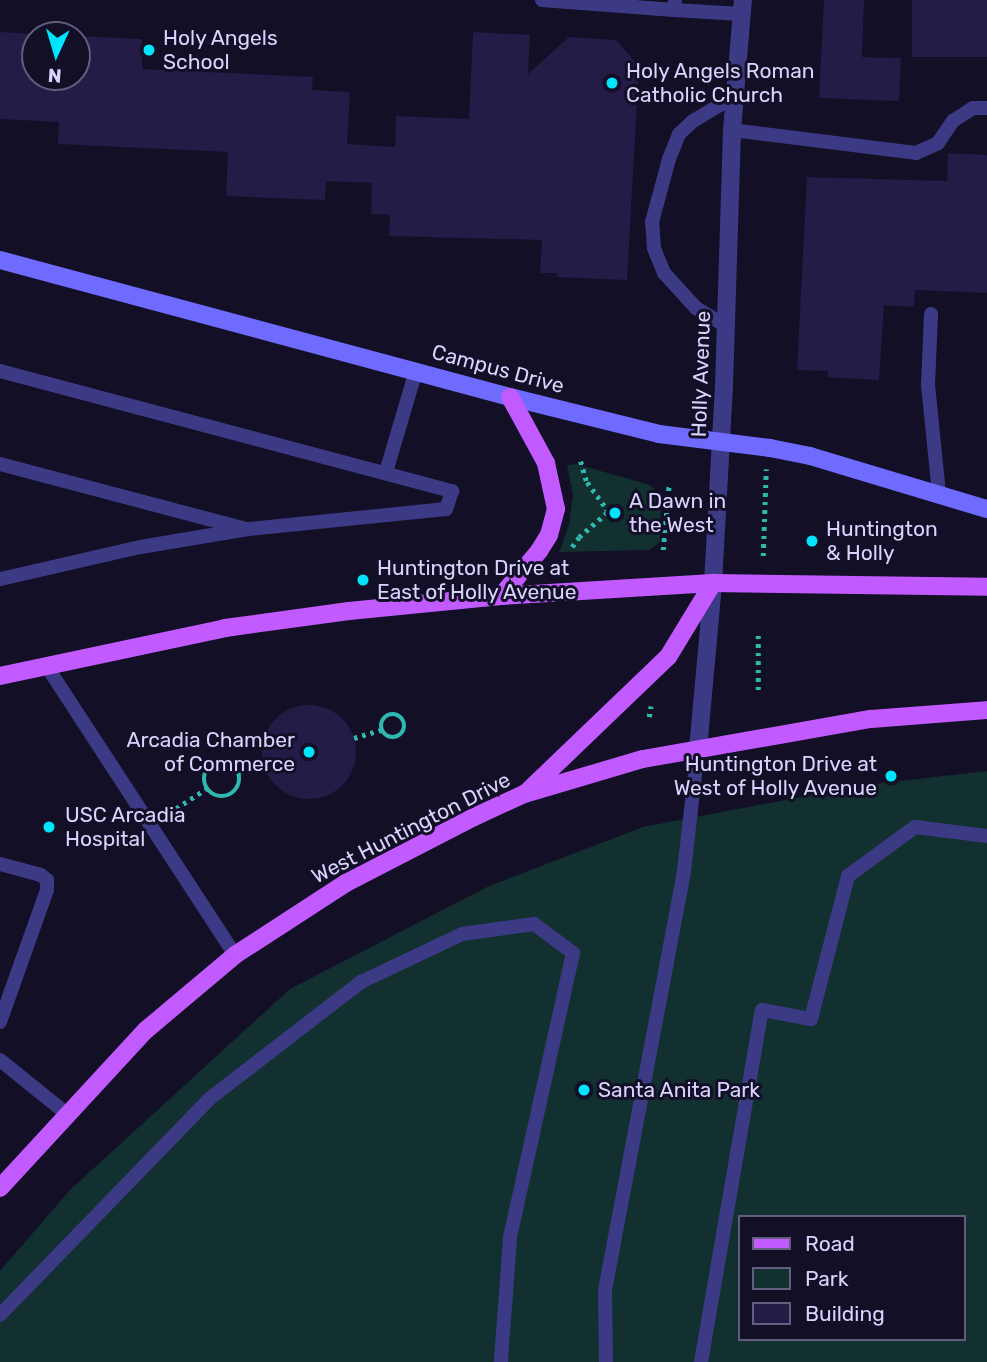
<!DOCTYPE html>
<style>
body{margin:0}
#map{position:relative;width:987px;height:1362px;overflow:hidden;background:#130f26;font-family:Rubik,sans-serif}
div>[style]{position:absolute}
.green>*{inset:0;background:#12302f}
.building>*{inset:0;background:#241b47;transform-origin:0 0}
.round{border-radius:50%}
.path>*{height:4.5px;margin-top:-2.25px;transform-origin:0;background:repeating-linear-gradient(90deg,#2fb8b0 0 3.5px,transparent 0 8.5px)}
.path>.ring{margin:-2.25px;padding:0;box-sizing:content-box;background:none;border:4.5px solid #2fb8b0;border-radius:50%}
.service>*{height:14px;margin:-7px;padding:0 7px;transform-origin:7px;border-radius:7px;background:#3d3a85}
.tertiary>*{height:18px;margin:-9px;padding:0 9px;transform-origin:9px;border-radius:9px;background:#3d3a85}
.secondary>*{height:18px;margin:-9px;padding:0 9px;transform-origin:9px;border-radius:9px;background:#6f6bff}
.primary>*{height:18px;margin:-9px;padding:0 9px;transform-origin:9px;border-radius:9px;background:#c25bff}
.dots>*{width:19px;height:19px;translate:-50% -50%;box-sizing:border-box;border:4px solid #130f26;border-radius:50%}
span{translate:-50% -50%;white-space:nowrap;text-align:center;line-height:1.15;-webkit-text-stroke:6px #130f26;paint-order:stroke}
.poi-label{font-size:21px;color:#d9d4ff}
.left{translate:0 -50%;text-align:left}
.right{translate:-100% -50%;text-align:right}
.street-label{font-size:21px;color:#d9d4ff}
.legend{position:absolute;left:738px;top:1215px;width:228px;height:126px;box-sizing:border-box;background:#130f26;border:2px solid #625e7d;margin:0;padding:9px 12px;list-style:none;font-size:21px;color:#d9d4ff}
.legend li{display:flex;align-items:center;gap:14px;height:35px}
.legend b{width:35px;border:2px solid #625e7d}
.north{position:absolute;left:21px;top:21px;width:70px;height:70px;box-sizing:border-box;background:#130f26;border:2px solid #625e7d;border-radius:50%;rotate:184deg;font-size:19px;font-weight:700;line-height:28px;text-align:center;color:#d9d4ff}
.north::after{content:'';display:block;margin:auto;width:24px;height:32px;background:#00e5ff;clip-path:polygon(50% 0,100% 100%,50% 72%,0 100%)}
</style>
<div id="map">
<div class="green">
<i style="clip-path:polygon(576px 464px,650px 485px,661px 496px,660px 542px,649px 550px,559px 552px,569px 525px,573px 494px,567px 465px)"></i>
<i style="clip-path:polygon(evenodd,987px 771px,987px 1362px,0 1362px,0 1271px,70px 1190px,290px 989px,489px 886px,643px 827px,865px 785px,987px 771px,740px 1217px,964px 1217px,964px 1339px,740px 1339px,740px 1217px)"></i>
</div>
<div class="building">
<i style="clip-path:polygon(824px 0,864px 0,862px 57px,901px 58px,899px 101px,819px 98px)"></i>
<i style="left:912px;top:0;width:75px;height:57px"></i>
<i style="clip-path:polygon(0 32px,52px 35px,35px 35px,35px 77px,77px 77px,77px 36px,142px 39px,142px 69px,313px 77px,312px 90px,350px 92px,347px 144px,395px 147px,396px 116px,469px 119px,473px 32px,530px 35px,528px 74px,569px 37px,616px 40px,639px 66px,627px 280px,557px 277px,558px 273px,540px 273px,542px 240px,389px 236px,390px 215px,371px 214px,372px 183px,326px 181px,325px 200px,226px 196px,228px 152px,58px 144px,59px 122px,0 119px)"></i>
<i style="clip-path:polygon(948px 153px,987px 155px,987px 293px,915px 290px,914px 307px,884px 305px,879px 380px,827px 377px,828px 371px,797px 370px,807px 177px,947px 181px)"></i>
<i class="round" style="left:262px;top:705px;width:94px;height:94px"></i>
</div>
<div class="path">
<i style="left:572px;top:547px;width:12px;rotate:-55deg"></i>
<i style="left:579px;top:537px;width:38px;rotate:-41deg"></i>
<i style="left:608px;top:512px;width:6px;rotate:-39deg"></i>
<i style="left:613px;top:508px;width:9px;rotate:27deg"></i>
<i style="left:621px;top:512px;width:8px;rotate:130deg"></i>
<i style="left:616px;top:518px;width:8px;rotate:-157deg"></i>
<i style="left:609px;top:515px;width:3px;rotate:-108deg"></i>
<i style="left:608px;top:512px;width:7px;rotate:-124deg"></i>
<i style="left:604px;top:506px;width:31px;rotate:-126deg"></i>
<i style="left:586px;top:481px;width:22px;rotate:-106deg"></i>
<i style="left:663px;top:550px;width:66px;rotate:-84.8deg"></i>
<i style="left:763px;top:556px;width:87px;rotate:-88deg"></i>
<i style="left:758px;top:690px;width:57px;rotate:-90deg"></i>
<i class="ring" style="left:381px;top:714px;width:19.5px;height:19.5px"></i>
<i style="left:649px;top:717px;width:11px;rotate:-80deg"></i>
<i style="left:354px;top:738px;width:28px;rotate:-17deg"></i>
<i class="ring" style="left:204px;top:761px;width:31.5px;height:31.5px"></i>
<i style="left:239px;top:772px;width:26px;rotate:-18deg"></i>
<i style="left:169px;top:813px;width:44px;rotate:-33deg"></i>
</div>
<div class="service">
<i style="left:542px;top:0;width:132px;rotate:4.3deg"></i>
<i style="left:675px;top:0;width:10px;rotate:96deg"></i>
<i style="left:674px;top:10px;width:68px;rotate:3.4deg"></i>
<i style="left:732px;top:130px;width:185px;rotate:7.1deg"></i>
<i style="left:916px;top:153px;width:24px;rotate:-24deg"></i>
<i style="left:938px;top:143px;width:27px;rotate:-56deg"></i>
<i style="left:953px;top:121px;width:24px;rotate:-33deg"></i>
<i style="left:973px;top:108px;width:14px"></i>
<i style="left:931px;top:314px;width:71px;rotate:92.4deg"></i>
<i style="left:928px;top:385px;width:110px;rotate:84.2deg"></i>
<i style="left:726px;top:326px;width:35px;rotate:-149deg"></i>
<i style="left:696px;top:308px;width:47px;rotate:-132.4deg"></i>
<i style="left:664px;top:273px;width:27px;rotate:-112deg"></i>
<i style="left:654px;top:248px;width:26px;rotate:-94deg"></i>
<i style="left:652px;top:222px;width:65px;rotate:-74.9deg"></i>
<i style="left:669px;top:159px;width:27px;rotate:-68deg"></i>
<i style="left:679px;top:134px;width:19px;rotate:-43deg"></i>
<i style="left:693px;top:121px;width:49px;rotate:-30.8deg"></i>
<i style="left:0;top:371px;width:468px;rotate:14.9deg"></i>
<i style="left:452px;top:491px;width:19px;rotate:108deg"></i>
<i style="left:446px;top:509px;width:199px;rotate:174.2deg"></i>
<i style="left:248px;top:529px;width:109px;rotate:170.5deg"></i>
<i style="left:140px;top:547px;width:144px;rotate:167.1deg"></i>
<i style="left:0;top:464px;width:251px;rotate:14.8deg"></i>
<i style="left:386px;top:472px;width:105px;rotate:-73.5deg"></i>
<i style="left:46px;top:665px;width:346px;rotate:56.9deg"></i>
<i style="left:0;top:864px;width:42px;rotate:15deg"></i>
<i style="left:41px;top:875px;width:8px;rotate:40deg"></i>
<i style="left:47px;top:880px;width:10px;rotate:90deg"></i>
<i style="left:47px;top:890px;width:140px;rotate:109.6deg"></i>
<i style="left:0;top:1060px;width:86px;rotate:38.9deg"></i>
<i style="left:0;top:1315px;width:301px;rotate:-45.9deg"></i>
<i style="left:209px;top:1099px;width:192px;rotate:-37.6deg"></i>
<i style="left:361px;top:982px;width:112px;rotate:-25.4deg"></i>
<i style="left:462px;top:934px;width:73px;rotate:-7.9deg"></i>
<i style="left:534px;top:924px;width:49px;rotate:36.6deg"></i>
<i style="left:573px;top:953px;width:292px;rotate:102.5deg"></i>
<i style="left:510px;top:1238px;width:124px;rotate:94.2deg"></i>
<i style="left:606px;top:1362px;width:72px;rotate:-90.8deg"></i>
<i style="left:605px;top:1290px;width:426px;rotate:-79.3deg"></i>
<i style="left:684px;top:871px;width:123px;rotate:-83.5deg"></i>
<i style="left:701px;top:1362px;width:357px;rotate:-80.2deg"></i>
<i style="left:762px;top:1010px;width:50px;rotate:10.4deg"></i>
<i style="left:811px;top:1019px;width:148px;rotate:-75.5deg"></i>
<i style="left:848px;top:876px;width:83px;rotate:-36.2deg"></i>
<i style="left:915px;top:827px;width:73px;rotate:7.1deg"></i>
</div>
<div class="tertiary">
<i style="left:698px;top:749px;width:167px;rotate:-84.8deg"></i>
<i style="left:713px;top:583px;width:197px;rotate:-86.8deg"></i>
<i style="left:724px;top:386px;width:256px;rotate:-88.2deg"></i>
<i style="left:732px;top:130px;width:130px;rotate:-85.2deg"></i>
</div>
<div class="secondary">
<i style="left:0;top:260px;width:528px;rotate:15.04deg"></i>
<i style="left:510px;top:397px;width:154px;rotate:13.9deg"></i>
<i style="left:659px;top:434px;width:112px;rotate:7.2deg"></i>
<i style="left:770px;top:448px;width:41px;rotate:11.3deg"></i>
<i style="left:810px;top:456px;width:185px;rotate:16.7deg"></i>
</div>
<div class="primary">
<i style="left:501px;top:596px;width:59px;rotate:-49.8deg"></i>
<i style="left:539px;top:551px;width:19px;rotate:-58deg"></i>
<i style="left:549px;top:535px;width:27px;rotate:-75deg"></i>
<i style="left:556px;top:509px;width:47px;rotate:-102.3deg"></i>
<i style="left:546px;top:463px;width:75px;rotate:-118.6deg"></i>
<i style="left:0;top:676px;width:230px;rotate:-12deg"></i>
<i style="left:225px;top:628px;width:125px;rotate:-7.8deg"></i>
<i style="left:349px;top:611px;width:153px;rotate:-5.6deg"></i>
<i style="left:501px;top:596px;width:212px;rotate:-3.5deg"></i>
<i style="left:713px;top:583px;width:274px;rotate:0.8deg"></i>
<i style="left:527px;top:792px;width:195px;rotate:-43.8deg"></i>
<i style="left:668px;top:657px;width:87px;rotate:-58.7deg"></i>
<i style="left:0;top:1188px;width:215px;rotate:-47.3deg"></i>
<i style="left:146px;top:1030px;width:116px;rotate:-40.1deg"></i>
<i style="left:235px;top:955px;width:132px;rotate:-33deg"></i>
<i style="left:346px;top:883px;width:144px;rotate:-27.3deg"></i>
<i style="left:474px;top:817px;width:55px;rotate:-24.7deg"></i>
<i style="left:524px;top:794px;width:124px;rotate:-16.4deg"></i>
<i style="left:643px;top:759px;width:231px;rotate:-10deg"></i>
<i style="left:871px;top:719px;width:116px;rotate:-4.4deg"></i>
</div>
<div class="dots">
<i style="left:149px;top:50px;background:#00e5ff"></i>
<i style="left:612px;top:83px;background:#00e5ff"></i>
<i style="left:615px;top:513px;background:#00e5ff"></i>
<i style="left:812px;top:541px;background:#00e5ff"></i>
<i style="left:363px;top:580px;background:#00e5ff"></i>
<i style="left:309px;top:752px;background:#00e5ff"></i>
<i style="left:891px;top:776px;background:#00e5ff"></i>
<i style="left:49px;top:827px;background:#00e5ff"></i>
<i style="left:584px;top:1090px;background:#00e5ff"></i>
</div>
<div class="poi-label">
<span class="left" style="left:163px;top:50px">Holy Angels<br>School</span>
<span class="left" style="left:626px;top:83px">Holy Angels Roman<br>Catholic Church</span>
<span class="left" style="left:629px;top:513px">A Dawn in<br>the West</span>
<span class="left" style="left:826px;top:541px">Huntington<br>&amp; Holly</span>
<span class="left" style="left:377px;top:580px">Huntington Drive at<br>East of Holly Avenue</span>
<span class="right" style="left:295px;top:752px">Arcadia Chamber<br>of Commerce</span>
<span class="right" style="left:877px;top:776px">Huntington Drive at<br>West of Holly Avenue</span>
<span class="left" style="left:65px;top:827px">USC Arcadia<br>Hospital</span>
<span class="left" style="left:598px;top:1090px">Santa Anita Park</span>
</div>
<div class="street-label">
<span style="left:498px;top:369px;rotate:15deg">Campus Drive</span>
<span style="left:701px;top:374px;rotate:-88deg">Holly Avenue</span>
<span style="left:411px;top:828px;rotate:-27deg">West Huntington Drive</span>
</div>
<ul class="legend">
<li><b style="height:9px;background:#c25bff"></b>Road</li>
<li><b style="height:19px;background:#12302f"></b>Park</li>
<li><b style="height:19px;background:#241b47"></b>Building</li>
</ul>
<div class="north">N</div>
</div>
